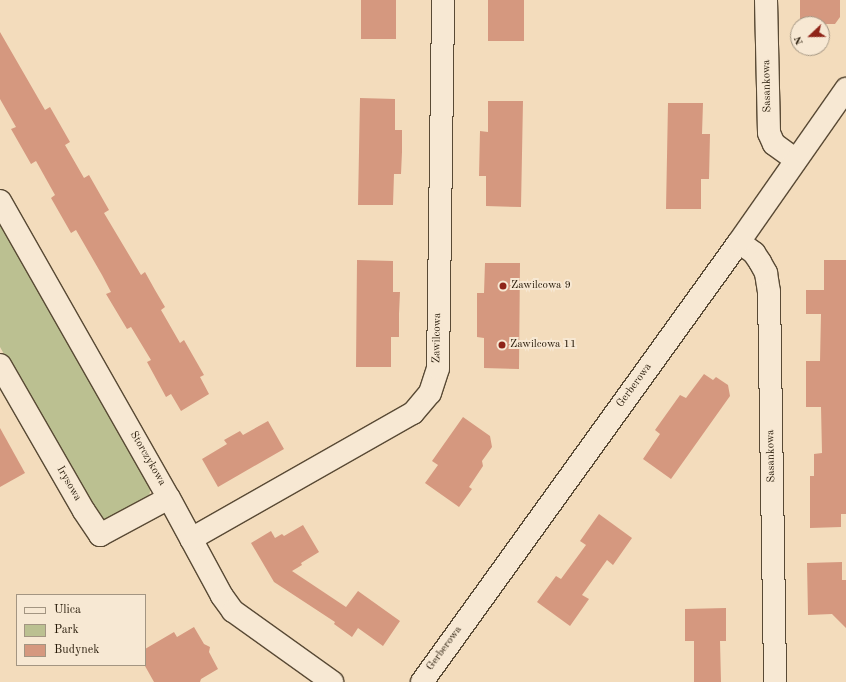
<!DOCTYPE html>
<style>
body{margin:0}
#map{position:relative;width:846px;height:682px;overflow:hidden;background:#f3dcbc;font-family:"Old Standard TT",serif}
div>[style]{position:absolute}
.green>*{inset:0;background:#bbc091}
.building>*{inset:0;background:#d5987f;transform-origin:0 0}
.roads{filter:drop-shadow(1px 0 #594a35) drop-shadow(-1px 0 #594a35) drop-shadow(0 1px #594a35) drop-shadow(0 -1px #594a35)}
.minor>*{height:22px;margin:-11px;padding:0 11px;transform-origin:11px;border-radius:11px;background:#f7e8d3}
.dots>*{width:11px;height:11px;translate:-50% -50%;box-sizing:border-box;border:2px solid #f7e8d3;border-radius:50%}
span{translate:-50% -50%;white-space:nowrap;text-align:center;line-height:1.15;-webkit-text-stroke:4px #f7e8d3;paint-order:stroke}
.street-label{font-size:11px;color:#261908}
.poi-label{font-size:11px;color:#261908}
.left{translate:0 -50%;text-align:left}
.legend{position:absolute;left:16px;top:594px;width:130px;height:72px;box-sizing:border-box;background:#f7e8d3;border:1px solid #a39582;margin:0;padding:5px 7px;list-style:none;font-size:12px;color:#261908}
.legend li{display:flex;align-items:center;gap:8px;height:20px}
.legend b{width:20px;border:1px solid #a39582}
.north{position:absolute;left:790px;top:16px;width:40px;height:40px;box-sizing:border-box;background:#f7e8d3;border:1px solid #a39582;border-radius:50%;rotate:248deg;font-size:11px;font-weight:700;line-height:16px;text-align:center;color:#261908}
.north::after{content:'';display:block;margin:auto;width:14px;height:18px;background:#8f2418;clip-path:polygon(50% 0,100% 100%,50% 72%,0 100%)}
</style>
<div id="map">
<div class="green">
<i style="clip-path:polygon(0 223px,151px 486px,148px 502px,105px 524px,96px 517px,0 347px)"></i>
</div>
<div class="building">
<i style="left:361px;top:0;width:35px;height:39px"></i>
<i style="left:488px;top:0;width:36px;height:41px"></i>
<i style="clip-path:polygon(800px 0,840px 0,840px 17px,835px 24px,800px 24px)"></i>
<i style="clip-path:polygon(0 32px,45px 110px,50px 107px,70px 142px,65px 145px,84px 178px,89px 175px,109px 210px,104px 213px,141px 275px,145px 272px,155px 290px,165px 307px,161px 310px,180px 343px,184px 340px,204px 375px,200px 377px,209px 394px,181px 411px,171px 394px,166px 397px,147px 362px,151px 360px,131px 327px,127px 329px,106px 294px,111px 292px,102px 275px,76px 230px,71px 233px,51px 198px,55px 195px,36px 161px,31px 164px,11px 129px,16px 127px,0 99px)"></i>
<i style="clip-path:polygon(360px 98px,395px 99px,395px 130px,402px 130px,402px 152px,401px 174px,394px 174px,393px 205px,358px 205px)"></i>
<i style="clip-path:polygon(488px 101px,523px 101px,521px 207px,486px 206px,486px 176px,479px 176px,480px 131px,488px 132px)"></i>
<i style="clip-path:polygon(668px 103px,703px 103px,702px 134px,710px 134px,709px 179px,701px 179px,701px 209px,666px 209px)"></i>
<i style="clip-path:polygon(357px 260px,393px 261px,393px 292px,400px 292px,399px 314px,399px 337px,391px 337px,391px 367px,356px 367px)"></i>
<i style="clip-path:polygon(824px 260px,846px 260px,846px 514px,841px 514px,841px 527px,810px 528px,810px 476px,814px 476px,814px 454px,822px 453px,821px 407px,806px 407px,806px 361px,820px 361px,821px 314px,806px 314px,806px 290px,824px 290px)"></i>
<i style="clip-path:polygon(485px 263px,520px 263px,519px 369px,484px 368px,484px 338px,477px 337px,477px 293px,484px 293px)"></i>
<i style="clip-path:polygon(704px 374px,713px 380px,716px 377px,728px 385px,730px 396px,671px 479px,643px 459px,660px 434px,655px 430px,680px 395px,686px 398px)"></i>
<i style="clip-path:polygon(463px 417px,490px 436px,492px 447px,482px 461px,483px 466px,469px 487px,472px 489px,459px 507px,425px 483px,438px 465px,432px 461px)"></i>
<i style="clip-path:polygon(268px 421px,284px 449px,218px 487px,202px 459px,227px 444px,224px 440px,240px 431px,243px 435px)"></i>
<i style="clip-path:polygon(0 428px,25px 473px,0 487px)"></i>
<i style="clip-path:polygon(599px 514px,632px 538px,613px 565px,607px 560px,582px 595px,589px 599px,570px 626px,537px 602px,556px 576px,561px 579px,586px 545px,580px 541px)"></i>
<i style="clip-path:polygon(303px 525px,319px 552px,301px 563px,302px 565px,292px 571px,346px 607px,358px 591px,400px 621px,383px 646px,358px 628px,352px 637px,334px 624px,335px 622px,274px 582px,251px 543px,271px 531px,275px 538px,282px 534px,284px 536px)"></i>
<i style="clip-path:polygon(842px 562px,842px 580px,846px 580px,846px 628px,832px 614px,808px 615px,807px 563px)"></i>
<i style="clip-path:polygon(726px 608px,726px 641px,720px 641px,721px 682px,694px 682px,694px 641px,685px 641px,685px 609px)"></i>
<i style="clip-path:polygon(194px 627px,204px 644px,210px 647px,209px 652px,218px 669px,201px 679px,200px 682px,154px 682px,145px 666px,145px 649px,174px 632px,177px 637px)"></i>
</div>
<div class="roads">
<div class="minor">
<i style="left:766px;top:0;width:133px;rotate:88.7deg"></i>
<i style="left:769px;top:133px;width:12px;rotate:66deg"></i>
<i style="left:774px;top:144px;width:27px;rotate:36deg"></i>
<i style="left:0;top:201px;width:342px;rotate:60.4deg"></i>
<i style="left:169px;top:498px;width:111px;rotate:61.6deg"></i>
<i style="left:222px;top:596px;width:19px;rotate:54deg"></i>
<i style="left:233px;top:611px;width:122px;rotate:35.6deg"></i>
<i style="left:739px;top:242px;width:19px;rotate:36deg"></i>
<i style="left:754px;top:253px;width:11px;rotate:56deg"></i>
<i style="left:760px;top:262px;width:13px;rotate:61deg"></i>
<i style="left:766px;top:273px;width:19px;rotate:81deg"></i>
<i style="left:769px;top:292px;width:390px;rotate:89.1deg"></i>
<i style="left:0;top:365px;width:168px;rotate:60.1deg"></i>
<i style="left:84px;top:511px;width:29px;rotate:56deg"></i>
<i style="left:100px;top:535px;width:78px;rotate:-28.2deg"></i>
<i style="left:191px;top:539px;width:255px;rotate:-29.6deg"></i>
<i style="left:413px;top:413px;width:26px;rotate:-50deg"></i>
<i style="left:430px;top:393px;width:26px;rotate:-72deg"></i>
<i style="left:438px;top:368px;width:368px;rotate:-89.2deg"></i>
<i style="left:422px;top:682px;width:542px;rotate:-54.23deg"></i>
<i style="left:739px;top:242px;width:187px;rotate:-55deg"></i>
</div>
</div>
<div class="dots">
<i style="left:503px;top:286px;background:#8f2418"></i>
<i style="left:502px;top:345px;background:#8f2418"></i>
</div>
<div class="street-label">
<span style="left:768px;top:86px;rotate:-91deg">Sasankowa</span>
<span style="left:438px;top:338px;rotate:-89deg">Zawilcowa</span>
<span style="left:635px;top:386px;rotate:-54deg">Gerberowa</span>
<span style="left:772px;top:456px;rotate:-91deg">Sasankowa</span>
<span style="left:147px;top:459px;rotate:60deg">Storczykowa</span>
<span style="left:68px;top:484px;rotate:60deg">Irysowa</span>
<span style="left:445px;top:649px;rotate:-54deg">Gerberowa</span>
</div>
<div class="poi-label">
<span class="left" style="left:511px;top:286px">Zawilcowa 9</span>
<span class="left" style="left:510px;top:345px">Zawilcowa 11</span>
</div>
<ul class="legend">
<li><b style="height:5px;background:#f7e8d3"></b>Ulica</li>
<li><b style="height:11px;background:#bbc091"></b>Park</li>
<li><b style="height:11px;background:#d5987f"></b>Budynek</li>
</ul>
<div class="north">N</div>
</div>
